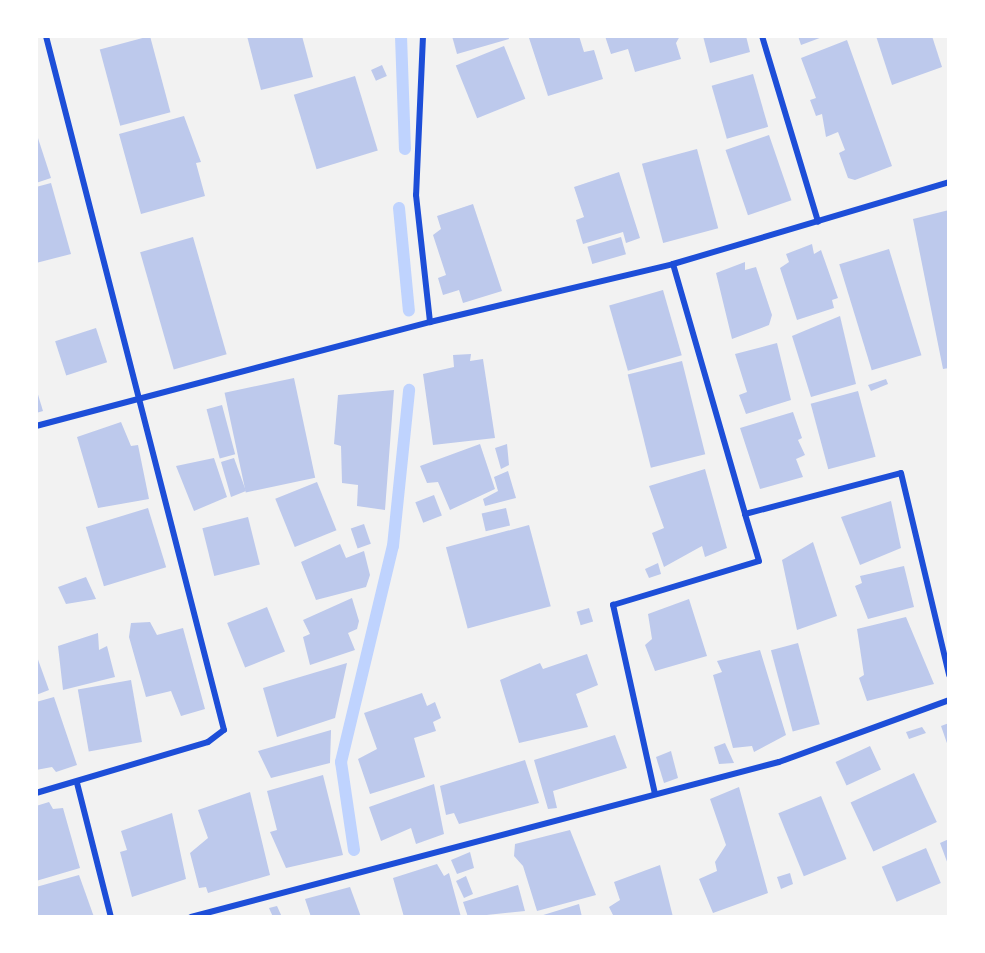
<!DOCTYPE html>
<style>
body{margin:0}
#map{position:relative;width:985px;height:953px;overflow:hidden;background:#f2f2f2;font-family:Quicksand,sans-serif}
div>[style]{position:absolute}
.stream>*{height:12px;margin:-6px;padding:0 6px;transform-origin:6px;border-radius:6px;background:#bfd3fe}
.building>*{inset:0;background:#bdc9ec;transform-origin:0 0}
.minor>*{height:6px;margin:-3px;padding:0 3px;transform-origin:3px;border-radius:3px;background:#1d4ed8}
span{translate:-50% -50%;white-space:nowrap;text-align:center;line-height:1.15;-webkit-text-stroke:4.5px #fff;paint-order:stroke}
.frame{position:absolute;inset:0;border:38px solid #fff;pointer-events:none}
</style>
<div id="map">
<div class="stream">
<i style="left:401px;top:36px;width:113px;rotate:88deg"></i>
<i style="left:399px;top:208px;width:103px;rotate:84.5deg"></i>
<i style="left:354px;top:850px;width:89px;rotate:-98.4deg"></i>
<i style="left:341px;top:762px;width:222px;rotate:-76.5deg"></i>
<i style="left:393px;top:546px;width:157px;rotate:-84.1deg"></i>
</div>
<div class="building">
<i style="left:150px;top:36px;width:79px;height:52px;rotate:75deg"></i>
<i style="clip-path:polygon(247px 36px,302px 36px,313px 77px,261px 90px)"></i>
<i style="clip-path:polygon(452px 36px,508px 36px,509px 39px,457px 54px)"></i>
<i style="clip-path:polygon(579px 36px,584px 52px,594px 50px,603px 79px,548px 96px,529px 38px)"></i>
<i style="clip-path:polygon(605px 36px,680px 36px,676px 43px,681px 59px,635px 72px,628px 49px,611px 54px)"></i>
<i style="clip-path:polygon(703px 36px,746px 36px,750px 52px,710px 63px)"></i>
<i style="clip-path:polygon(798px 36px,825px 36px,801px 45px)"></i>
<i style="clip-path:polygon(876px 36px,932px 36px,942px 67px,892px 85px)"></i>
<i style="clip-path:polygon(847px 40px,892px 166px,855px 180px,848px 178px,839px 153px,845px 150px,838px 132px,826px 137px,822px 114px,816px 116px,810px 100px,816px 98px,801px 58px)"></i>
<i style="left:504px;top:46px;width:57px;height:52px;rotate:68deg"></i>
<i style="left:382px;top:65px;width:12px;height:12px;rotate:66deg"></i>
<i style="left:753px;top:74px;width:55px;height:43px;rotate:74deg"></i>
<i style="left:355px;top:76px;width:78px;height:64px;rotate:73deg"></i>
<i style="clip-path:polygon(184px 116px,201px 162px,196px 163px,205px 196px,141px 214px,119px 134px)"></i>
<i style="clip-path:polygon(36px 132px,51px 178px,36px 183px)"></i>
<i style="left:769px;top:135px;width:69px;height:46px;rotate:71deg"></i>
<i style="left:697px;top:149px;width:82px;height:57px;rotate:75deg"></i>
<i style="clip-path:polygon(619px 172px,640px 238px,626px 243px,623px 232px,583px 244px,576px 220px,584px 217px,574px 187px)"></i>
<i style="clip-path:polygon(51px 183px,71px 254px,36px 263px,36px 187px)"></i>
<i style="clip-path:polygon(473px 204px,502px 291px,463px 303px,459px 290px,443px 295px,438px 278px,446px 275px,433px 235px,441px 229px,437px 216px)"></i>
<i style="clip-path:polygon(949px 210px,949px 368px,943px 369px,913px 219px)"></i>
<i style="left:193px;top:237px;width:122px;height:55px;rotate:74deg"></i>
<i style="left:621px;top:237px;width:18px;height:35px;rotate:74deg"></i>
<i style="clip-path:polygon(812px 244px,814px 254px,821px 250px,838px 298px,832px 300px,834px 308px,797px 320px,780px 268px,789px 262px,786px 254px)"></i>
<i style="left:889px;top:249px;width:111px;height:52px;rotate:73deg"></i>
<i style="clip-path:polygon(745px 262px,745px 270px,756px 267px,772px 315px,769px 325px,732px 339px,716px 273px)"></i>
<i style="left:663px;top:290px;width:68px;height:56px;rotate:74deg"></i>
<i style="clip-path:polygon(840px 316px,856px 384px,811px 397px,792px 336px)"></i>
<i style="left:96px;top:328px;width:36px;height:43px;rotate:72deg"></i>
<i style="clip-path:polygon(777px 343px,791px 400px,746px 414px,739px 395px,747px 392px,735px 354px)"></i>
<i style="clip-path:polygon(471px 354px,470px 361px,483px 359px,495px 438px,433px 445px,423px 374px,454px 367px,453px 355px)"></i>
<i style="left:682px;top:361px;width:96px;height:56px;rotate:76deg"></i>
<i style="left:294px;top:378px;width:102px;height:71px;rotate:78deg"></i>
<i style="clip-path:polygon(886px 379px,888px 384px,871px 391px,868px 385px)"></i>
<i style="clip-path:polygon(36px 388px,43px 411px,36px 413px)"></i>
<i style="clip-path:polygon(394px 390px,385px 510px,357px 506px,358px 485px,342px 483px,341px 446px,334px 444px,338px 395px)"></i>
<i style="left:858px;top:391px;width:68px;height:49px;rotate:75deg"></i>
<i style="left:222px;top:405px;width:51px;height:16px;rotate:75deg"></i>
<i style="clip-path:polygon(793px 412px,802px 438px,798px 440px,805px 455px,796px 459px,803px 477px,760px 489px,740px 428px)"></i>
<i style="clip-path:polygon(121px 422px,131px 446px,138px 445px,149px 499px,98px 508px,77px 437px)"></i>
<i style="clip-path:polygon(480px 444px,495px 489px,450px 510px,438px 482px,427px 483px,420px 466px)"></i>
<i style="clip-path:polygon(507px 444px,509px 465px,501px 469px,495px 448px)"></i>
<i style="clip-path:polygon(214px 458px,227px 497px,194px 511px,176px 466px)"></i>
<i style="clip-path:polygon(234px 458px,246px 491px,231px 497px,221px 462px)"></i>
<i style="clip-path:polygon(705px 469px,727px 548px,705px 557px,702px 546px,664px 567px,652px 533px,664px 528px,649px 486px)"></i>
<i style="clip-path:polygon(508px 471px,516px 498px,485px 506px,483px 499px,498px 491px,494px 477px)"></i>
<i style="left:317px;top:482px;width:52px;height:45px;rotate:68deg"></i>
<i style="left:434px;top:495px;width:22px;height:20px;rotate:69deg"></i>
<i style="clip-path:polygon(891px 501px,901px 548px,860px 565px,841px 517px)"></i>
<i style="left:148px;top:508px;width:62px;height:65px;rotate:73deg"></i>
<i style="left:506px;top:508px;width:18px;height:25px;rotate:77deg"></i>
<i style="left:248px;top:517px;width:49px;height:47px;rotate:76deg"></i>
<i style="left:364px;top:524px;width:21px;height:14px;rotate:71deg"></i>
<i style="left:529px;top:525px;width:84px;height:86px;rotate:75deg"></i>
<i style="clip-path:polygon(813px 542px,837px 616px,797px 630px,782px 560px)"></i>
<i style="clip-path:polygon(340px 544px,346px 558px,364px 551px,370px 575px,366px 587px,316px 600px,301px 562px)"></i>
<i style="clip-path:polygon(658px 563px,661px 574px,649px 578px,645px 569px)"></i>
<i style="clip-path:polygon(904px 566px,914px 607px,868px 619px,855px 586px,862px 583px,860px 576px)"></i>
<i style="clip-path:polygon(86px 577px,96px 599px,66px 604px,58px 587px)"></i>
<i style="clip-path:polygon(352px 598px,359px 621px,357px 629px,348px 633px,355px 650px,310px 665px,303px 637px,310px 634px,303px 620px)"></i>
<i style="clip-path:polygon(689px 599px,707px 656px,655px 671px,645px 645px,652px 639px,648px 614px)"></i>
<i style="left:267px;top:607px;width:48px;height:43px;rotate:68deg"></i>
<i style="left:589px;top:608px;width:14px;height:13px;rotate:73deg"></i>
<i style="clip-path:polygon(906px 617px,934px 684px,867px 701px,859px 678px,864px 675px,857px 629px)"></i>
<i style="clip-path:polygon(150px 622px,157px 635px,183px 628px,205px 709px,181px 716px,171px 691px,146px 697px,129px 637px,131px 623px)"></i>
<i style="clip-path:polygon(98px 633px,99px 650px,107px 646px,115px 677px,63px 690px,58px 646px)"></i>
<i style="left:798px;top:643px;width:84px;height:28px;rotate:75deg"></i>
<i style="clip-path:polygon(760px 650px,786px 735px,754px 752px,752px 746px,733px 748px,713px 675px,722px 672px,717px 661px)"></i>
<i style="clip-path:polygon(36px 654px,49px 690px,36px 695px)"></i>
<i style="clip-path:polygon(587px 654px,598px 685px,576px 694px,588px 727px,519px 743px,500px 680px,540px 663px,543px 669px)"></i>
<i style="clip-path:polygon(347px 663px,335px 718px,277px 737px,263px 688px)"></i>
<i style="left:131px;top:680px;width:63px;height:54px;rotate:80deg"></i>
<i style="clip-path:polygon(422px 693px,427px 706px,435px 702px,441px 718px,433px 722px,436px 731px,414px 738px,425px 777px,370px 794px,358px 759px,377px 749px,364px 713px)"></i>
<i style="clip-path:polygon(54px 697px,77px 765px,56px 772px,52px 767px,36px 770px,36px 702px)"></i>
<i style="clip-path:polygon(949px 723px,949px 749px,941px 726px)"></i>
<i style="clip-path:polygon(922px 727px,926px 733px,909px 739px,906px 732px)"></i>
<i style="clip-path:polygon(331px 730px,330px 763px,271px 778px,258px 751px)"></i>
<i style="clip-path:polygon(615px 735px,627px 768px,553px 791px,557px 808px,548px 809px,534px 760px)"></i>
<i style="clip-path:polygon(725px 743px,734px 763px,719px 764px,714px 747px)"></i>
<i style="left:870px;top:746px;width:26px;height:38px;rotate:65deg"></i>
<i style="clip-path:polygon(671px 751px,678px 778px,664px 783px,656px 757px)"></i>
<i style="clip-path:polygon(525px 760px,539px 803px,459px 824px,454px 813px,446px 815px,440px 786px)"></i>
<i style="left:914px;top:773px;width:54px;height:70px;rotate:65deg"></i>
<i style="clip-path:polygon(323px 775px,343px 855px,286px 868px,270px 832px,277px 830px,267px 791px)"></i>
<i style="clip-path:polygon(434px 784px,444px 834px,416px 844px,411px 828px,381px 841px,369px 807px)"></i>
<i style="clip-path:polygon(739px 787px,768px 893px,713px 913px,699px 879px,717px 871px,715px 862px,726px 845px,710px 799px)"></i>
<i style="clip-path:polygon(250px 792px,270px 875px,208px 893px,206px 887px,199px 888px,190px 853px,208px 838px,198px 810px)"></i>
<i style="left:821px;top:796px;width:68px;height:46px;rotate:68deg"></i>
<i style="clip-path:polygon(49px 802px,53px 809px,63px 808px,80px 868px,36px 881px,36px 806px)"></i>
<i style="clip-path:polygon(172px 813px,186px 879px,132px 897px,120px 852px,127px 850px,121px 831px)"></i>
<i style="clip-path:polygon(570px 830px,596px 895px,537px 911px,523px 866px,514px 856px,515px 844px)"></i>
<i style="clip-path:polygon(949px 839px,949px 867px,940px 843px)"></i>
<i style="left:926px;top:848px;width:38px;height:48px;rotate:67deg"></i>
<i style="clip-path:polygon(470px 852px,474px 868px,457px 874px,451px 860px)"></i>
<i style="clip-path:polygon(437px 864px,444px 876px,449px 873px,461px 917px,404px 917px,393px 878px)"></i>
<i style="clip-path:polygon(660px 865px,673px 917px,614px 917px,609px 907px,620px 900px,614px 882px)"></i>
<i style="clip-path:polygon(790px 873px,793px 884px,781px 889px,777px 877px)"></i>
<i style="clip-path:polygon(79px 875px,94px 917px,36px 917px,36px 887px)"></i>
<i style="clip-path:polygon(466px 876px,473px 894px,464px 898px,456px 881px)"></i>
<i style="clip-path:polygon(518px 885px,525px 911px,468px 917px,463px 902px)"></i>
<i style="clip-path:polygon(350px 887px,361px 917px,311px 917px,305px 899px)"></i>
<i style="clip-path:polygon(579px 904px,582px 917px,540px 917px,540px 916px)"></i>
<i style="clip-path:polygon(277px 906px,282px 917px,273px 917px,269px 908px)"></i>
</div>
<div class="minor">
<i style="left:423px;top:36px;width:159px;rotate:92.5deg"></i>
<i style="left:416px;top:195px;width:128px;rotate:83.7deg"></i>
<i style="left:762px;top:36px;width:194px;rotate:73.2deg"></i>
<i style="left:673px;top:264px;width:260px;rotate:73.9deg"></i>
<i style="left:745px;top:514px;width:161px;rotate:-14.7deg"></i>
<i style="left:901px;top:473px;width:208px;rotate:76.6deg"></i>
<i style="left:36px;top:426px;width:407px;rotate:-14.8deg"></i>
<i style="left:430px;top:322px;width:250px;rotate:-13.4deg"></i>
<i style="left:673px;top:264px;width:288px;rotate:-16.5deg"></i>
<i style="left:77px;top:783px;width:138px;rotate:75.8deg"></i>
<i style="left:36px;top:793px;width:179px;rotate:-16.5deg"></i>
<i style="left:208px;top:742px;width:20px;rotate:-37deg"></i>
<i style="left:224px;top:730px;width:716px;rotate:-104.39deg"></i>
<i style="left:655px;top:794px;width:194px;rotate:-102.5deg"></i>
<i style="left:613px;top:605px;width:152px;rotate:-16.8deg"></i>
<i style="left:759px;top:561px;width:49px;rotate:-106.6deg"></i>
<i style="left:191px;top:917px;width:608px;rotate:-14.77deg"></i>
<i style="left:779px;top:762px;width:181px;rotate:-20deg"></i>
</div>
<div class="frame"></div>
</div>
